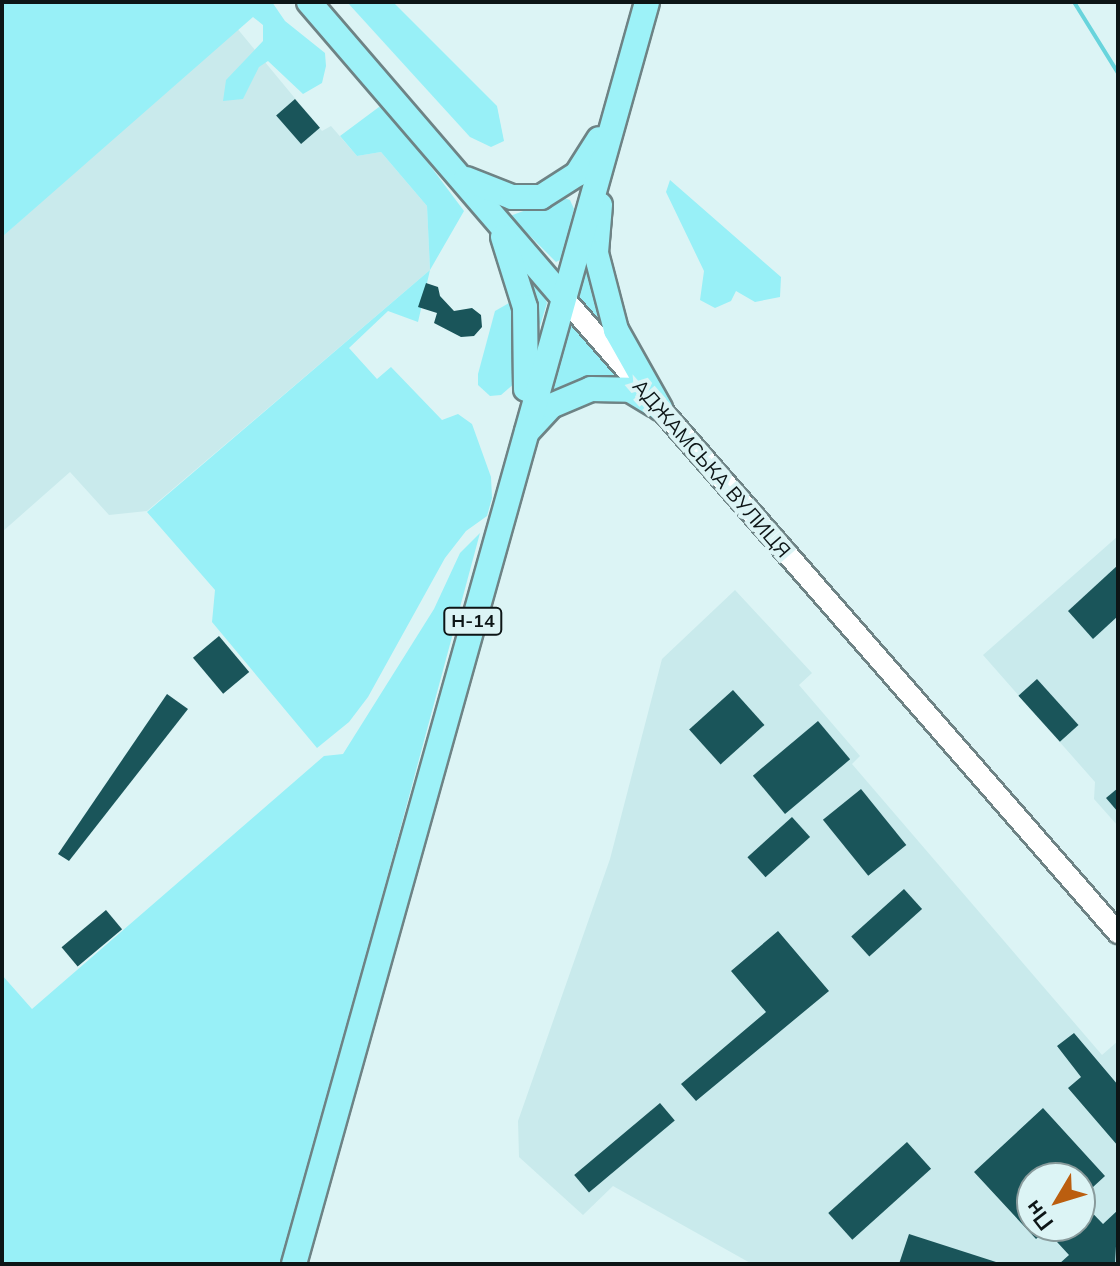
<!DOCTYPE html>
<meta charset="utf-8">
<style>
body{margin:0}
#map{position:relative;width:1120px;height:1266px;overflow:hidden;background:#dcf4f5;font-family:Mulish,sans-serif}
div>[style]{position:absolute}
.built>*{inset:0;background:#c9eaec}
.green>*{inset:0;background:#98f0f7}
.stream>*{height:4px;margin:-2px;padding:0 2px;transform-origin:2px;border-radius:2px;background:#68d4dc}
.building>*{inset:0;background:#1a555a;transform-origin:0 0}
.roads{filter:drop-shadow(2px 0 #6e8385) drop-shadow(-2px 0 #6e8385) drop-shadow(0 2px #6e8385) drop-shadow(0 -2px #6e8385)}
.minor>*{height:20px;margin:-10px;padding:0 10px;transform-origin:10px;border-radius:10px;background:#fff}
.major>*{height:24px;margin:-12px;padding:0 12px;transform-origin:12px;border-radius:12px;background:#9df2f8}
span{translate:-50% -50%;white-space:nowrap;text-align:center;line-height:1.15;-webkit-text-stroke:8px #dcf4f5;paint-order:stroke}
.shield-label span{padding:2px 6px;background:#dcf4f5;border:2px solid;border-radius:6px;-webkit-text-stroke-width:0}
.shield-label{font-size:18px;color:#0d1516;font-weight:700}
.street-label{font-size:20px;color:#0d1516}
.frame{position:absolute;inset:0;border:4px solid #0d1516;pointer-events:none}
.north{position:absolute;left:1016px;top:1162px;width:80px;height:80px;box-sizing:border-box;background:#dcf4f5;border:2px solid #899b9c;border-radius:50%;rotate:232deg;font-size:22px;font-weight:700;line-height:32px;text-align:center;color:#0d1516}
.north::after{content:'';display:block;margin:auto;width:28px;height:36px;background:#bb5e0f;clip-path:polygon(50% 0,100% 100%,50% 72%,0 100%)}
</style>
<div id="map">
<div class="built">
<i style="clip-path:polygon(236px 27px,322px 131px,331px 126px,357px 156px,381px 152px,427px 206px,430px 270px,147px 511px,109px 515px,70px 472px,2px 532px,2px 237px)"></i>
<i style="clip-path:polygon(1118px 536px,1118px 826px,1094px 799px,1095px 782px,983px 655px)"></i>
<i style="clip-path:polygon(evenodd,735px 590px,812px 673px,799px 685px,860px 756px,852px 764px,1102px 1055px,1118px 1041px,1118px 1264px,752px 1264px,613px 1186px,583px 1215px,519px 1157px,518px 1121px,610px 859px,662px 659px,735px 590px,1032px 1178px,1080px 1178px,1080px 1226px,1032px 1226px,1032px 1178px)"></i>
</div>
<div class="green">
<i style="clip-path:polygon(2px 2px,272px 2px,285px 21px,325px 53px,326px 66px,322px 83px,303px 94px,268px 61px,259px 67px,243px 99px,223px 101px,226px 80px,263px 41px,263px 25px,253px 17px,2px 237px)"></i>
<i style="clip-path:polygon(347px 2px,393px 2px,497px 106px,504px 141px,491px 147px,470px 137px)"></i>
<i style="clip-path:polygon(379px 107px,387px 108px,464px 211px,430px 270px,418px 322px,388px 311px,349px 348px,377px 379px,391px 367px,442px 420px,458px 414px,472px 424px,491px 477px,492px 498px,487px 516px,466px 531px,445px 558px,368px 697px,349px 722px,317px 748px,212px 622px,215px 590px,147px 512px,430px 270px,427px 206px,381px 152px,357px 156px,340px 136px)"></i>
<i style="clip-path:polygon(670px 180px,781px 277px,780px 297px,755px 302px,736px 291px,731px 301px,715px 308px,700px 300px,704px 271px,666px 192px)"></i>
<i style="clip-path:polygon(561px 197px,570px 200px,574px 209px,562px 259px,556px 262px,510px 216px)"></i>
<i style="clip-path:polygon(588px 265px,604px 327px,576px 293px)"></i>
<i style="clip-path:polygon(525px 271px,540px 286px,547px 303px,540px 326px)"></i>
<i style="clip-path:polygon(509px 303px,515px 308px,516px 382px,501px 395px,490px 396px,478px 385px,478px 374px,495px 311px)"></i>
<i style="clip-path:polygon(572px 322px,617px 374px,554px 391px,551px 388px)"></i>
<i style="clip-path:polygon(480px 533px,283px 1264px,2px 1264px,2px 975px,32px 1009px,324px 756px,343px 754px,434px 609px,460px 553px)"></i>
</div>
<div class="stream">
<i style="left:1074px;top:2px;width:84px;rotate:58.2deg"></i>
</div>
<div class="building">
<i style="left:295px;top:99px;width:38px;height:25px;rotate:49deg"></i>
<i style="clip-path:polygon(426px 283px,438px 287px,440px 296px,454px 311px,472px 308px,481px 315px,482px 327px,474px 336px,461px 337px,434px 323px,437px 313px,418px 307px)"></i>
<i style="clip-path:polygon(1118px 565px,1118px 616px,1093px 639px,1068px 611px)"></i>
<i style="left:219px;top:636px;width:47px;height:34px;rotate:50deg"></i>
<i style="left:1037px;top:679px;width:62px;height:25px;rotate:48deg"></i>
<i style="left:733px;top:690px;width:47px;height:59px;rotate:48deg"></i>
<i style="clip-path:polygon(167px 694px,188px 709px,69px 861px,58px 854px)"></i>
<i style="left:818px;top:721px;width:50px;height:85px;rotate:50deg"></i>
<i style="clip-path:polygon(1118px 788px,1118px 812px,1106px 798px)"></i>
<i style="left:861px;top:789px;width:72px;height:49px;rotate:51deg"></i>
<i style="left:792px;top:817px;width:27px;height:60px;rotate:48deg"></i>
<i style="left:904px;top:889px;width:27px;height:71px;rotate:48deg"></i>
<i style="left:106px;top:910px;width:25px;height:58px;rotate:50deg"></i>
<i style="clip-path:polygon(778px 931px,829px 991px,696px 1101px,681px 1084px,766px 1012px,731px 971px)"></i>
<i style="clip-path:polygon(1074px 1033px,1118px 1085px,1118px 1146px,1068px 1088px,1081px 1077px,1057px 1046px)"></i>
<i style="left:660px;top:1103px;width:23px;height:112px;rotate:50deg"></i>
<i style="clip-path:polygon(1043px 1108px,1105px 1176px,1080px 1199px,1080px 1178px,1032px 1178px,1032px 1226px,1080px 1226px,1080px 1200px,1103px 1224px,1118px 1210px,1115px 1264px,1059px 1264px,1069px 1255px,1046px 1230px,1036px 1239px,974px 1172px)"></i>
<i style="left:907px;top:1142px;width:36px;height:106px;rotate:48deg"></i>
<i style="clip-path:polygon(909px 1234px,996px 1262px,996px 1264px,899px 1264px)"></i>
</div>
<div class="roads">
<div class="minor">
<i style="left:562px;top:296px;width:846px;rotate:48.88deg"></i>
</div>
<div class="major">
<i style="left:309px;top:2px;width:388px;rotate:49.3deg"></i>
<i style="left:466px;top:179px;width:49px;rotate:21.4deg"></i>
<i style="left:512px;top:197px;width:29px"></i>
<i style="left:541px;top:197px;width:43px;rotate:-32.6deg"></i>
<i style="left:577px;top:174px;width:41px;rotate:-57.8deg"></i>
<i style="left:600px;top:205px;width:48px;rotate:94.8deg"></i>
<i style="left:596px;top:253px;width:80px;rotate:75.4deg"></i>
<i style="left:616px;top:330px;width:90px;rotate:60.6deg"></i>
<i style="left:503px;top:237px;width:73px;rotate:72.6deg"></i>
<i style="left:525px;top:307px;width:82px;rotate:89.3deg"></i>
<i style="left:527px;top:432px;width:35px;rotate:-47deg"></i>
<i style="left:551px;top:406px;width:43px;rotate:-23deg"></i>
<i style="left:591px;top:389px;width:39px;rotate:1deg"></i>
<i style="left:630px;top:390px;width:29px;rotate:31deg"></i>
<i style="left:294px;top:1264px;width:1310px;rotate:-74.37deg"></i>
</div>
</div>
<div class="shield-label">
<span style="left:473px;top:621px">Н-14</span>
</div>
<div class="street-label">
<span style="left:712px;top:468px;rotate:49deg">АДЖАМСЬКА ВУЛИЦЯ</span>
</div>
<div class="frame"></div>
<div class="north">Пн</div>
</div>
